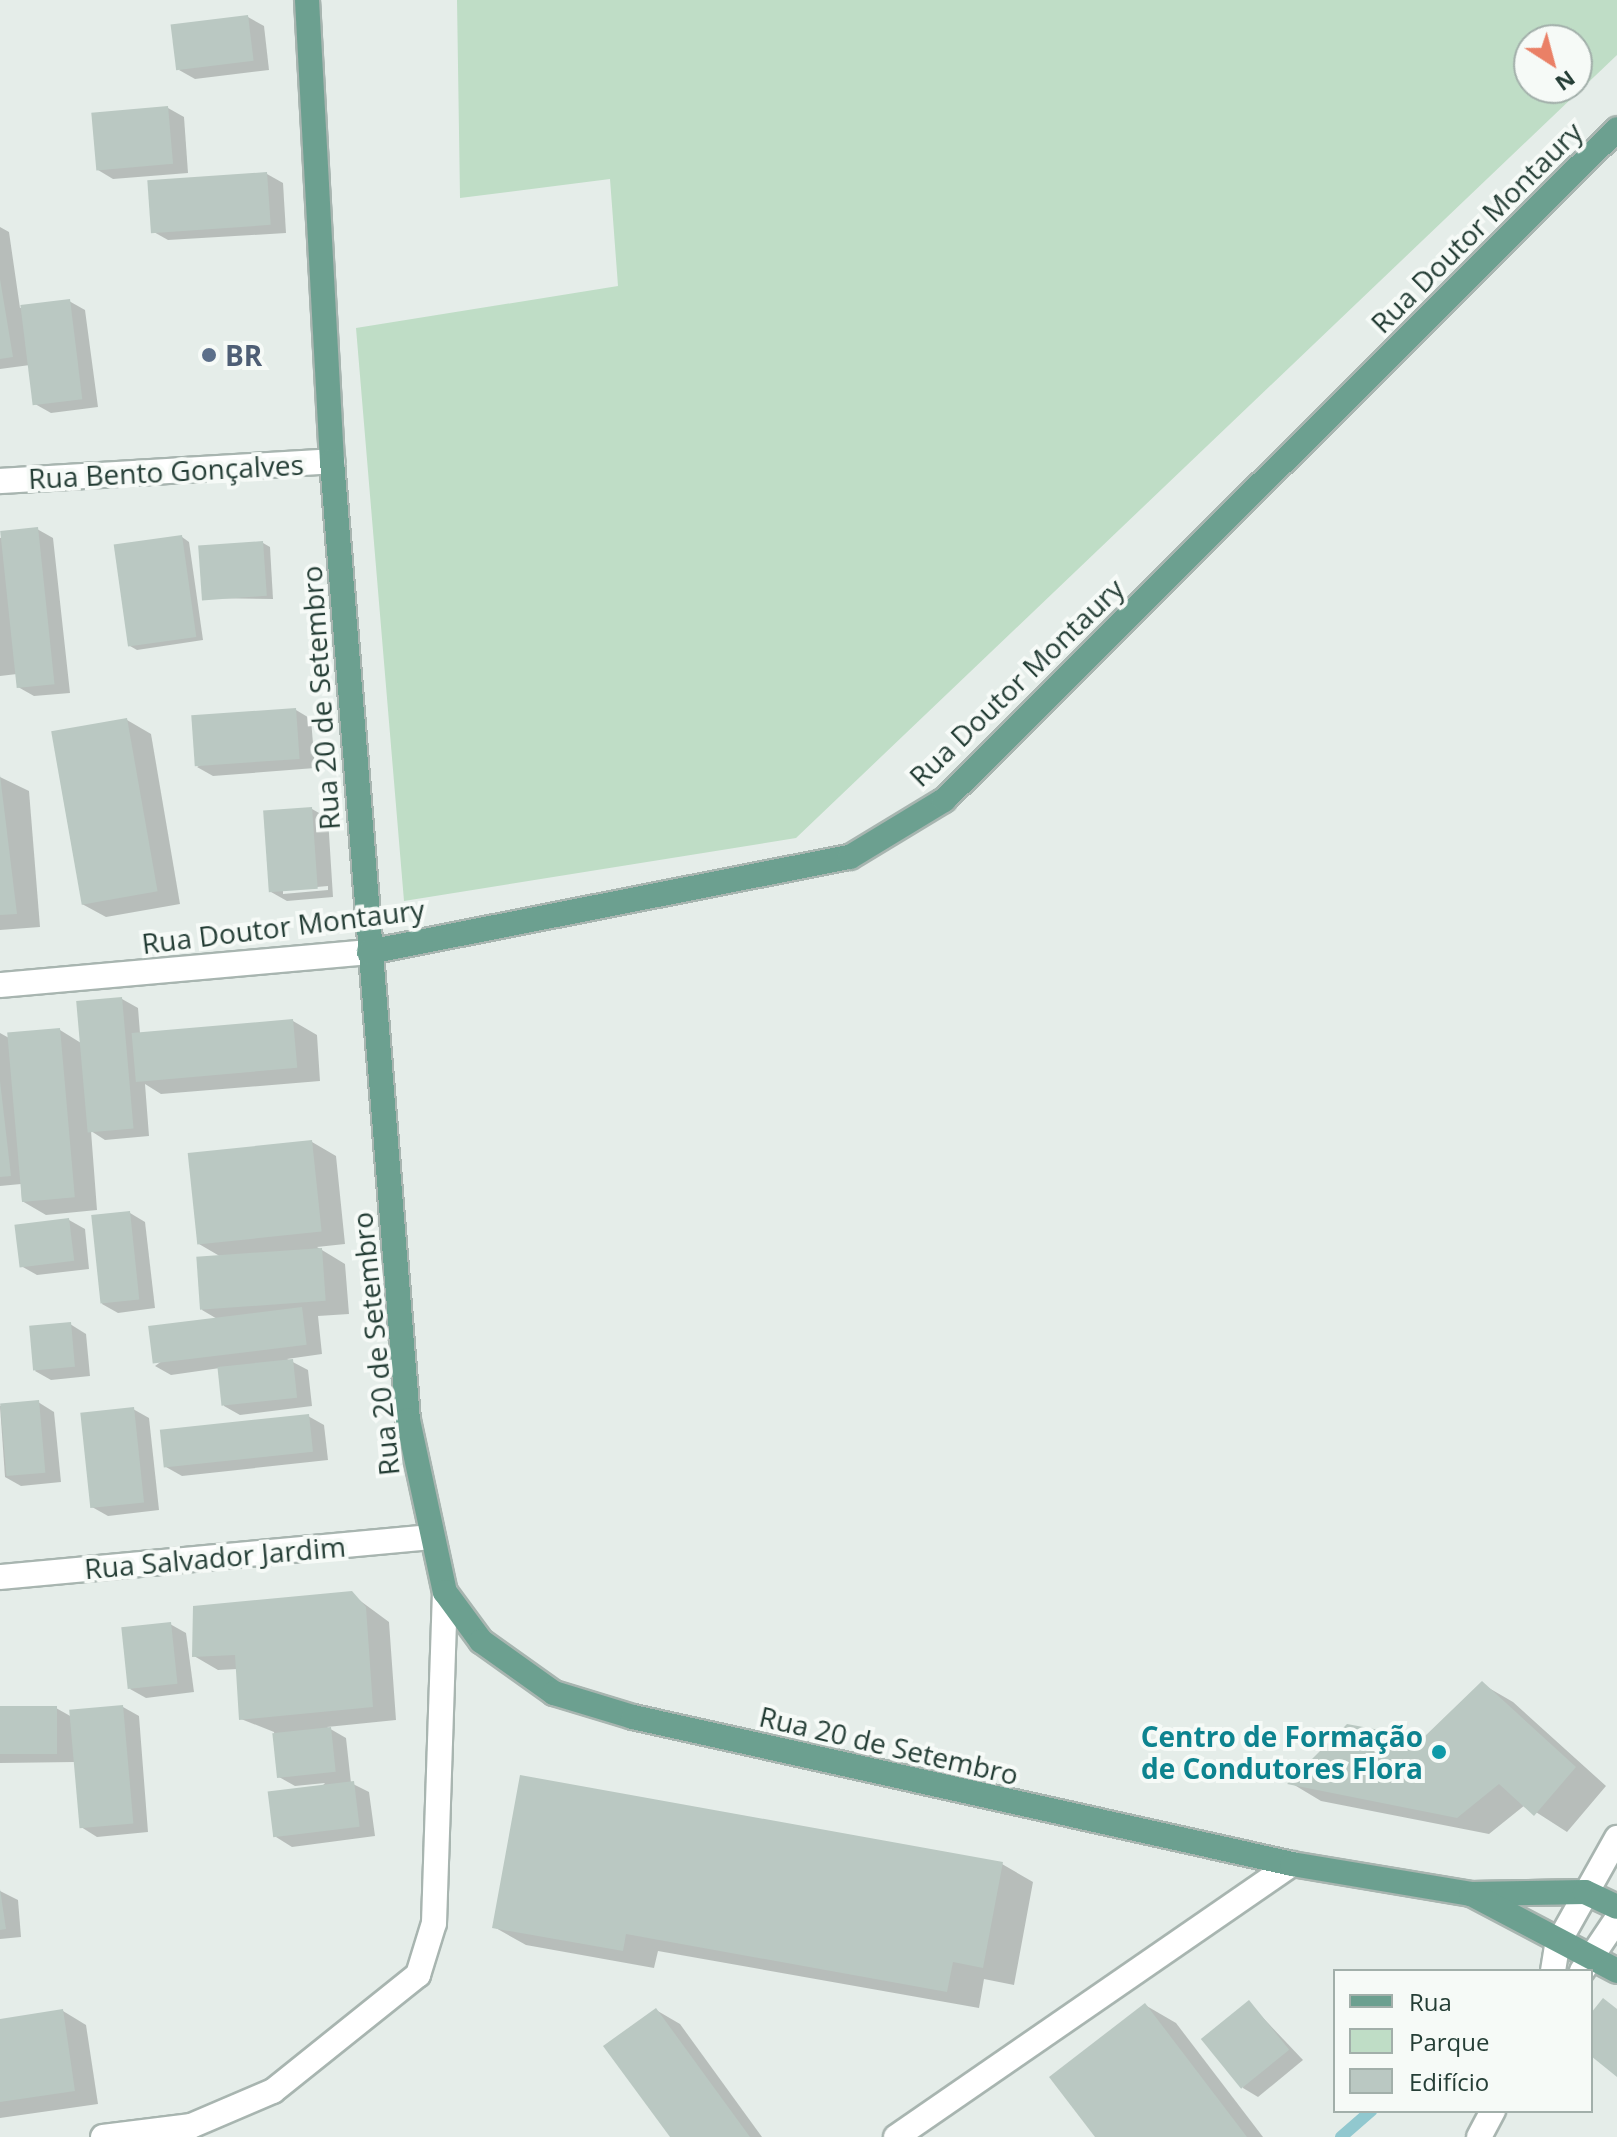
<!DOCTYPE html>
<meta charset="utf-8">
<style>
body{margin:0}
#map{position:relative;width:1617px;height:2137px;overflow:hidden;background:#e5ede9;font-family:"Open Sans",sans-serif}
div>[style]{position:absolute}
.green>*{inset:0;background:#bfddc6}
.shadow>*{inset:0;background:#0003}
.stream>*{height:12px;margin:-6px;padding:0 6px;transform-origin:6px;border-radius:6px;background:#91c8cf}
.building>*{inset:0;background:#bac8c2;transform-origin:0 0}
.roads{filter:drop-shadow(2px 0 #a8b5b0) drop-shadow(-2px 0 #a8b5b0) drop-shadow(0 2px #a8b5b0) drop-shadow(0 -2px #a8b5b0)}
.minor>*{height:24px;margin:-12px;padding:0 12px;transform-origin:12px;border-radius:12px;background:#fff}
.tertiary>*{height:24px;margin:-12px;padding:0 12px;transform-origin:12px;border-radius:12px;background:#fff}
.secondary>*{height:24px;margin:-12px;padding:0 12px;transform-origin:12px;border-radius:12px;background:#fff}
.primary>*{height:24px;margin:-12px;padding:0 12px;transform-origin:12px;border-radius:12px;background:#6ca090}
.dots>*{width:22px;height:22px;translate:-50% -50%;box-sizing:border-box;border:4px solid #f6faf7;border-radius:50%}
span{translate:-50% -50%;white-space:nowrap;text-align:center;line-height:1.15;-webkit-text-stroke:8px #f6faf7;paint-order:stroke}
.street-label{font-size:28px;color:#253e36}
.service-label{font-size:28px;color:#4e5e75;font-weight:700}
.left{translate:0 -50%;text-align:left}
.culture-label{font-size:28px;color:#0d838f;font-weight:700}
.right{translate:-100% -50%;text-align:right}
.legend{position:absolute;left:1333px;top:1969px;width:260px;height:144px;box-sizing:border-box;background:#f6faf7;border:2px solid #a2afaa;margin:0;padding:10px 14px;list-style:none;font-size:24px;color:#253e36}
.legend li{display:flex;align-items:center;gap:16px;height:40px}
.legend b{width:40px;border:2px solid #a2afaa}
.north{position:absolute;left:1513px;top:24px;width:80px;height:80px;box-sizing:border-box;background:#f6faf7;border:2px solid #a2afaa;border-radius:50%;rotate:144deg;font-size:22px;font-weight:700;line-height:32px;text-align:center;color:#253e36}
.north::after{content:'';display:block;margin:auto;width:28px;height:36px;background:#ea8066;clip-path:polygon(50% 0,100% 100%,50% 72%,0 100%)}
</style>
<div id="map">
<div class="green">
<i style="clip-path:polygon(evenodd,457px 0,1617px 0,1617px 55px,796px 838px,404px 901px,356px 328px,618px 286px,610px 179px,460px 198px,457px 0,1529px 40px,1577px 40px,1577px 88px,1529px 88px,1529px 40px)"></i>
</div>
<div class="shadow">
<i style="clip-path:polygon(248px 17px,264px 26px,269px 70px,195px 79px,179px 70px)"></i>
<i style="clip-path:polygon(168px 108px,184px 117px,188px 173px,113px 179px,98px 170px)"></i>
<i style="clip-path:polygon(267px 174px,283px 183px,286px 233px,168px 240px,152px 231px)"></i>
<i style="clip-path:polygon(0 227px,9px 232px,20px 308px,69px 301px,85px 310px,98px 407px,51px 413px,35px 404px,30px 365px,0 369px)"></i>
<i style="clip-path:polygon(37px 529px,53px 538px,70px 693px,34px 696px,18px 687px,17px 674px,0 676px,0 538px)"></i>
<i style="clip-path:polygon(182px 537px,189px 542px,203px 640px,137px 650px,130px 646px)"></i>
<i style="clip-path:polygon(263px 543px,270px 547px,273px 599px,202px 598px)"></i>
<i style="clip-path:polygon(296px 710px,311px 719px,315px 768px,213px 776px,197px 767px)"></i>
<i style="clip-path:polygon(127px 720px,151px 734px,180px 904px,106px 917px,82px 904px)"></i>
<i style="clip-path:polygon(0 777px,29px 791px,40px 927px,0 930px)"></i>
<i style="clip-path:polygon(evenodd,312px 809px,328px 818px,333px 897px,287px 901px,271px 892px,312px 809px,328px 886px,328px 890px,283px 894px,283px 890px,328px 886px)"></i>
<i style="clip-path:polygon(122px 999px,138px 1008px,140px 1033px,293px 1021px,317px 1035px,320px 1081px,161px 1094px,145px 1084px,149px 1136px,105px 1140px,91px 1131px,97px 1210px,46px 1215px,22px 1201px,21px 1184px,0 1186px,0 1033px,9px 1038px,60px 1030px,81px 1043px)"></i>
<i style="clip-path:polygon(312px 1142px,336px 1156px,345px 1244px,317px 1247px,345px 1264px,349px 1314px,318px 1316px,322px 1354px,287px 1359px,308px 1370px,312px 1406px,240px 1415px,224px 1406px,220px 1368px,171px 1375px,155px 1366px,219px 1320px,202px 1310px,223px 1258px,199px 1244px)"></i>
<i style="clip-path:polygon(130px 1213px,145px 1222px,155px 1308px,118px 1313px,102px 1304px)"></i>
<i style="clip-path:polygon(69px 1220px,85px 1229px,89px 1269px,37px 1275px,21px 1266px)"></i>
<i style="clip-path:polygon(70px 1324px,86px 1334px,90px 1376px,51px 1380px,35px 1371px)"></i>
<i style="clip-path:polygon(38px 1402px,54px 1412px,61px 1482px,21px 1486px,5px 1477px,0 1406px)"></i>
<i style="clip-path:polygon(133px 1409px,149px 1418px,159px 1510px,108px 1516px,92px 1507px)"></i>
<i style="clip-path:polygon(308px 1416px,324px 1425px,328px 1460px,182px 1476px,166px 1467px)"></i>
<i style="clip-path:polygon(351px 1594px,389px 1622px,396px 1720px,327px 1727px,346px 1738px,351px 1783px,369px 1792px,375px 1836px,292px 1847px,276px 1837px,325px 1783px,295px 1786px,279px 1777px,274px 1732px,241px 1719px,238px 1669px,218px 1670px,194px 1656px)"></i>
<i style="clip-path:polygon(170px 1624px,186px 1633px,194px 1692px,146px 1698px,130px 1689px)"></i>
<i style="clip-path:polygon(1482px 1684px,1513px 1702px,1606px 1786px,1567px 1832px,1525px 1805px,1489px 1834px,1321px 1801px,1291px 1783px,1424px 1740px)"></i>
<i style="clip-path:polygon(123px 1707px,139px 1716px,148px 1832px,97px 1837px,81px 1827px,75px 1762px,0 1763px,0 1710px,56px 1708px,72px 1717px)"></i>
<i style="clip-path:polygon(1002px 1864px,1033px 1882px,1014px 1985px,984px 1979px,979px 2008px,658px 1951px,654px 1968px,526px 1945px,494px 1927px)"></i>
<i style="clip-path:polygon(0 1891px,18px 1900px,21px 1937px,0 1939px)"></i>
<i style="clip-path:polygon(1249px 2003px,1303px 2060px,1258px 2097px,1243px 2088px)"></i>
<i style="clip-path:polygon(1145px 2005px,1176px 2023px,1263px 2137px,1097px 2137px)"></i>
<i style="clip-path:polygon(656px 2010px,680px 2024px,762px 2137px,672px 2137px)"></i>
<i style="clip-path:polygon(63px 2011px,86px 2025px,98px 2104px,0 2118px,0 2021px)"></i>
</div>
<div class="stream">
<i style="left:1341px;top:2137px;width:40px;rotate:-41deg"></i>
</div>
<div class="building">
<i style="left:248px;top:15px;width:46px;height:78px;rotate:83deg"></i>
<i style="left:168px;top:106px;width:58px;height:77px;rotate:85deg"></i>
<i style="left:267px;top:172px;width:53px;height:120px;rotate:86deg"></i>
<i style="clip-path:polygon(0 279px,13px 357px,0 359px)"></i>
<i style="left:70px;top:299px;width:101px;height:50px;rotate:83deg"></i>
<i style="left:38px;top:527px;width:158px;height:38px;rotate:84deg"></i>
<i style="left:182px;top:535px;width:103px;height:69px;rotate:82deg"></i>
<i style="left:263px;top:541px;width:55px;height:65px;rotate:86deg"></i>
<i style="left:296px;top:708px;width:51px;height:105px;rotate:86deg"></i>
<i style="left:127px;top:718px;width:176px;height:77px;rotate:80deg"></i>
<i style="clip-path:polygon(0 775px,17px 914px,0 915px)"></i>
<i style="left:312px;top:807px;width:82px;height:49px;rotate:86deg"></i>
<i style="left:122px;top:997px;width:132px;height:46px;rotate:85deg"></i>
<i style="left:293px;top:1019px;width:49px;height:162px;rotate:85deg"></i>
<i style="left:60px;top:1028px;width:170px;height:53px;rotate:85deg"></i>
<i style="clip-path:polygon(0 1081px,11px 1176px,0 1177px)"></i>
<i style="left:312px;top:1140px;width:92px;height:125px;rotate:84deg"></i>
<i style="left:130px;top:1211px;width:89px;height:39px;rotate:84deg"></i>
<i style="left:69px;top:1218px;width:43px;height:55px;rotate:83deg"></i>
<i style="left:322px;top:1248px;width:53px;height:126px;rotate:86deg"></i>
<i style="left:302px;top:1307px;width:38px;height:155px;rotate:83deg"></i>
<i style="left:71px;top:1322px;width:45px;height:42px;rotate:85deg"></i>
<i style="left:293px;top:1359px;width:39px;height:76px;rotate:84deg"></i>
<i style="left:39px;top:1400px;width:73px;height:39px;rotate:85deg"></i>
<i style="left:134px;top:1407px;width:96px;height:54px;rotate:84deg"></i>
<i style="left:309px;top:1414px;width:38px;height:150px;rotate:84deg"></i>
<i style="clip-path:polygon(352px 1591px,366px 1607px,373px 1707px,239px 1720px,235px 1655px,192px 1657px,193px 1606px)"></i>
<i style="left:171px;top:1622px;width:62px;height:50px;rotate:84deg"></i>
<i style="clip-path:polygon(1482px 1681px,1576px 1767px,1534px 1816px,1499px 1784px,1457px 1818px,1287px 1784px,1347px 1724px,1423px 1738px)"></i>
<i style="left:123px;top:1705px;width:119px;height:54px;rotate:85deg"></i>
<i style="left:57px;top:1706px;width:48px;height:57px;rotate:90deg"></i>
<i style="left:331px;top:1727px;width:45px;height:59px;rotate:84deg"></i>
<i style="clip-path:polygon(520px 1775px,1003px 1862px,983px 1968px,953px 1962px,947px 1992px,626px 1934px,623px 1951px,492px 1928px)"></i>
<i style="left:354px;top:1781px;width:46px;height:87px;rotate:83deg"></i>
<i style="clip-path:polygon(0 1889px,6px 1929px,0 1930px)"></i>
<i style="clip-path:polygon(1603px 1998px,1617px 2009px,1617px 2077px,1591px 2056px,1591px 2013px)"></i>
<i style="left:1249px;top:2000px;width:64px;height:62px;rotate:51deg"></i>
<i style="clip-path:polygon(1145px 2003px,1247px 2137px,1095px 2137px,1049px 2077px)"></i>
<i style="clip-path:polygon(656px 2008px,750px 2137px,670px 2137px,603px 2046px)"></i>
<i style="clip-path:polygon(63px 2009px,75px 2091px,0 2102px,0 2019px)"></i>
</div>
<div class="roads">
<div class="minor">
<i style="left:0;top:1577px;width:432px;rotate:-5.3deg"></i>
<i style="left:103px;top:2137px;width:89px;rotate:-7.1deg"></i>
<i style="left:191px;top:2126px;width:89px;rotate:-23.1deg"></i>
<i style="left:273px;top:2091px;width:186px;rotate:-38.7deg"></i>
<i style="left:418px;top:1975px;width:54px;rotate:-72.9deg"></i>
<i style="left:434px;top:1923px;width:331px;rotate:-88.1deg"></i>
<i style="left:896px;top:2137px;width:481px;rotate:-34.6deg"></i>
</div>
<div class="tertiary">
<i style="left:0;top:481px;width:333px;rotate:-3.4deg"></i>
<i style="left:1553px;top:1971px;width:26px;rotate:-81deg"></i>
<i style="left:1557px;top:1945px;width:123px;rotate:-60.7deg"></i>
<i style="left:1582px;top:1971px;width:63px;rotate:-56.1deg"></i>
<i style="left:1479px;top:2137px;width:30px;rotate:-62deg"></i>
</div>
<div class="secondary">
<i style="left:0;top:985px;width:370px;rotate:-5.1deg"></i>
</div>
<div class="primary">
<i style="left:307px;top:0;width:462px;rotate:86.9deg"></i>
<i style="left:332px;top:461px;width:962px;rotate:85.47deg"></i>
<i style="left:408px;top:1420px;width:176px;rotate:77.9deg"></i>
<i style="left:445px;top:1592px;width:61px;rotate:53.7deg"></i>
<i style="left:481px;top:1641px;width:90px;rotate:35.5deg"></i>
<i style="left:554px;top:1693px;width:83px;rotate:16.9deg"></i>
<i style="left:633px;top:1717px;width:675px;rotate:12.57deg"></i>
<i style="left:1292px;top:1864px;width:181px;rotate:9.5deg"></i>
<i style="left:1471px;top:1894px;width:114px;rotate:-1deg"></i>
<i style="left:1585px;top:1892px;width:35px;rotate:25deg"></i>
<i style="left:369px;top:952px;width:490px;rotate:-11.2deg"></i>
<i style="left:850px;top:857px;width:110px;rotate:-31.2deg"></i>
<i style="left:944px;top:800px;width:950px;rotate:-44.91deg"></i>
<i style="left:1471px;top:1894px;width:165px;rotate:27.8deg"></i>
</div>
</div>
<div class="dots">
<i style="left:209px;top:355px;background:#5c6f8a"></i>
<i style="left:1439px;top:1752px;background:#0f9aa8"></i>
</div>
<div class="street-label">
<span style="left:1476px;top:227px;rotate:-45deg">Rua Doutor Montaury</span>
<span style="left:166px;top:471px;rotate:-3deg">Rua Bento Gonçalves</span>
<span style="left:1016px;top:682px;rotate:-44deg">Rua Doutor Montaury</span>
<span style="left:320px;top:698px;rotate:-94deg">Rua 20 de Setembro</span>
<span style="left:283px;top:926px;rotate:-7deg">Rua Doutor Montaury</span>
<span style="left:375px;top:1344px;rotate:-96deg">Rua 20 de Setembro</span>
<span style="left:215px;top:1557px;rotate:-5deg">Rua Salvador Jardim</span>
<span style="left:889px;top:1745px;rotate:13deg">Rua 20 de Setembro</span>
</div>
<div class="service-label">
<span class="left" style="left:225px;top:355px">BR</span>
</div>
<div class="culture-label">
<span class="right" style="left:1423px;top:1752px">Centro de Formação<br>de Condutores Flora</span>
</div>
<ul class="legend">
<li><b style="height:10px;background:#6ca090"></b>Rua</li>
<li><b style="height:22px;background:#bfddc6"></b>Parque</li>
<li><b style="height:22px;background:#bac8c2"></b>Edifício</li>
</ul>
<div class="north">N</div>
</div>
